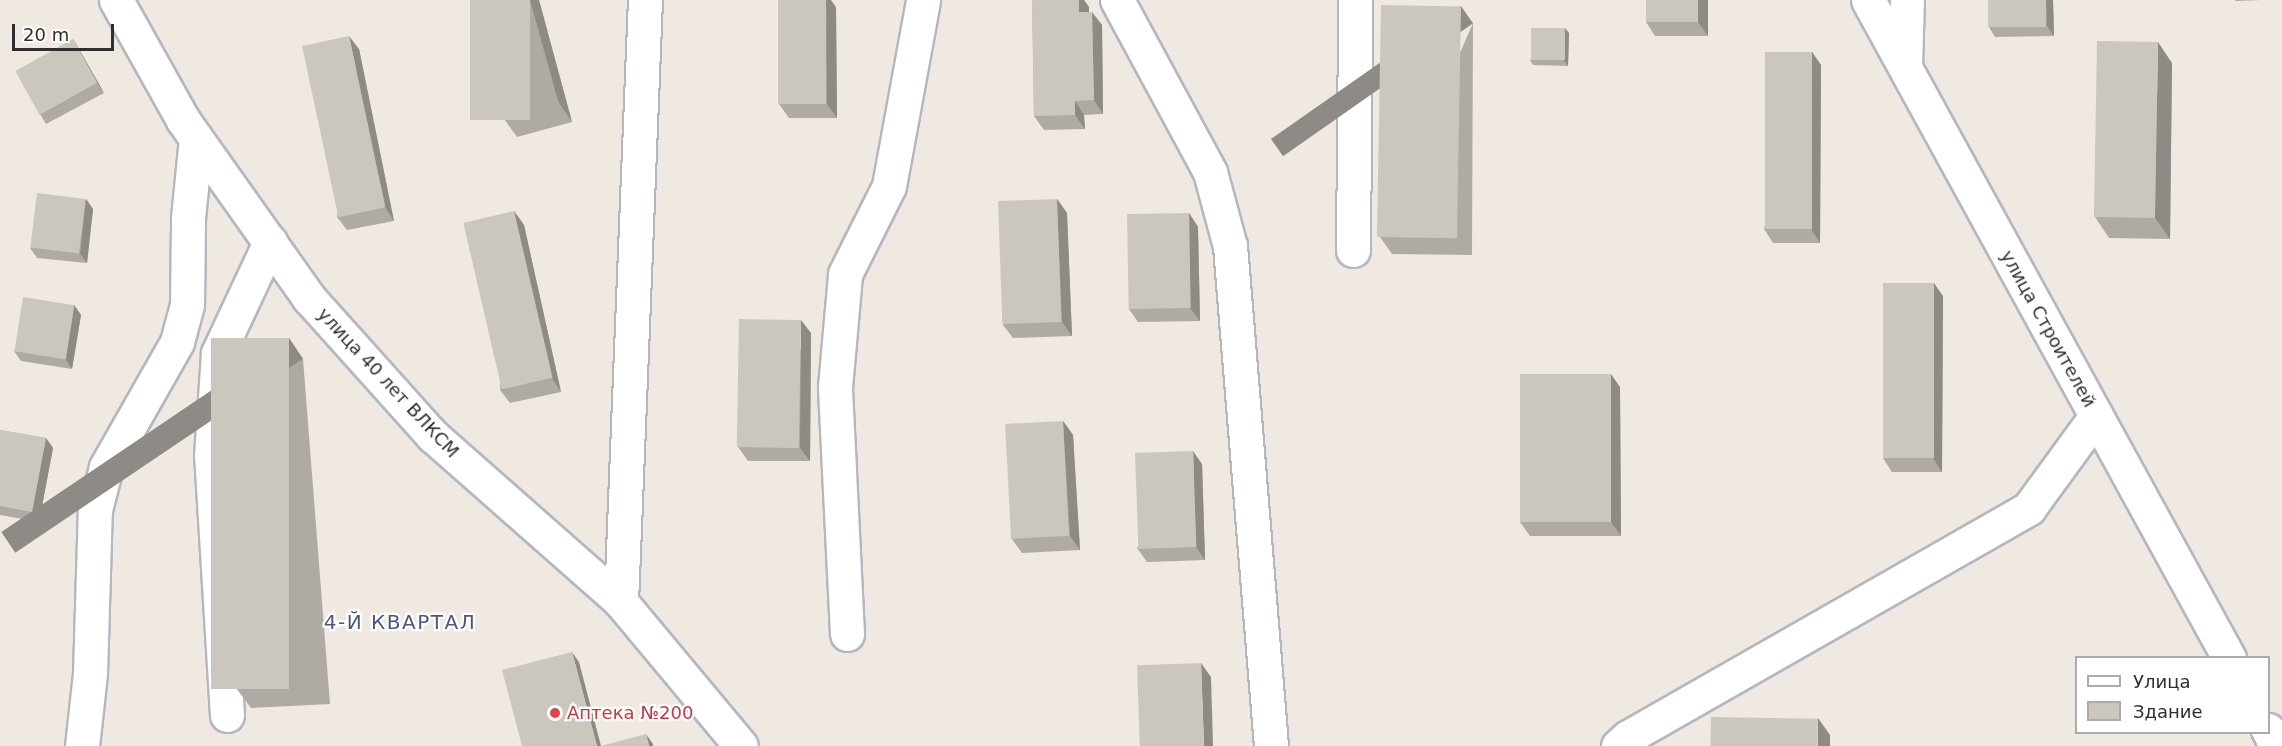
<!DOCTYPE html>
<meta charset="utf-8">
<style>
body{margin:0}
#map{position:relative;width:2282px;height:746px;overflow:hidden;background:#efe9e1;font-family:"DejaVu Sans",sans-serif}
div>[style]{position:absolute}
.roads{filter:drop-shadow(2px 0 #b4b7c1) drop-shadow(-2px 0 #b4b7c1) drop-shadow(0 2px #b4b7c1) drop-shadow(0 -2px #b4b7c1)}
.minor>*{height:33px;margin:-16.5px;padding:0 16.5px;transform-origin:16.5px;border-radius:16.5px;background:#fff}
.wall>*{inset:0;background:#afaba4}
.shaded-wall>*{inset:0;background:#8e8b86;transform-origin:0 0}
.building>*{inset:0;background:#cbc7bf;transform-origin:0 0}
.dots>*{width:16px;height:16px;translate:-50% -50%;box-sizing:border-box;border:3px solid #fff;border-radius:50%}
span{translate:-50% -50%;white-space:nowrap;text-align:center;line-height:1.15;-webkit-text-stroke:4.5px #fff;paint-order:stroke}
.street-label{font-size:18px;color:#2e2e2e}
.health-label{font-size:18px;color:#be3a42}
.left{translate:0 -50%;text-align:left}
.neighbourhood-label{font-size:20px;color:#4d5680;letter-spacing:1.5px}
.legend{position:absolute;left:2075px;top:656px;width:195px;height:78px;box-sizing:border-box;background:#fff;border:2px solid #ababab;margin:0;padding:8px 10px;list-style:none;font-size:18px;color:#2e2e2e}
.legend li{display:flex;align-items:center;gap:12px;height:30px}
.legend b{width:30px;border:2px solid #ababab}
.scale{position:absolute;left:12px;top:24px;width:102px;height:27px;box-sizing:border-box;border:3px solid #2e2e2e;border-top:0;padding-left:8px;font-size:18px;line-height:21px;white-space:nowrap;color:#2e2e2e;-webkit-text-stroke:4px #fff;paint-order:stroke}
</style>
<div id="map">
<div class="roads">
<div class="minor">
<i style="left:116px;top:0;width:137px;rotate:60.8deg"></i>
<i style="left:183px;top:120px;width:218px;rotate:54.7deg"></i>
<i style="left:309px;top:298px;width:186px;rotate:48.1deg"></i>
<i style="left:433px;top:436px;width:251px;rotate:41.4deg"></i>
<i style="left:621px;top:602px;width:187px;rotate:50.2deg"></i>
<i style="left:1117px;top:0;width:196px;rotate:61.6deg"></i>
<i style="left:1210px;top:172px;width:77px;rotate:74.9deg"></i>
<i style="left:1230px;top:246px;width:502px;rotate:85.31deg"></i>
<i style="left:1868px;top:0;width:751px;rotate:61.25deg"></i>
<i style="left:1905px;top:66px;width:66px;rotate:-88.3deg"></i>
<i style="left:1353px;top:250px;width:250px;rotate:-89.5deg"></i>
<i style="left:621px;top:602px;width:602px;rotate:-87.72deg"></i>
<i style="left:847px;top:634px;width:247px;rotate:-92.8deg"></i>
<i style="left:835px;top:387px;width:113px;rotate:-84.9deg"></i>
<i style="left:845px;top:274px;width:98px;rotate:-63.4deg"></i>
<i style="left:889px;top:186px;width:189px;rotate:-79.6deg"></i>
<i style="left:227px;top:715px;width:259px;rotate:-93.5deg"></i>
<i style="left:211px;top:456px;width:103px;rotate:-86.1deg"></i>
<i style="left:218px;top:353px;width:123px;rotate:-64.9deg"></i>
<i style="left:2268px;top:730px;width:18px;rotate:61deg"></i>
<i style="left:82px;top:746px;width:72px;rotate:-83.7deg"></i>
<i style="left:90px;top:674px;width:164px;rotate:-88.3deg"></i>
<i style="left:95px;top:510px;width:44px;rotate:-75.7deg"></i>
<i style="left:106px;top:467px;width:144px;rotate:-60.4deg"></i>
<i style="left:177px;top:342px;width:38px;rotate:-75deg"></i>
<i style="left:187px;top:305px;width:87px;rotate:-89.3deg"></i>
<i style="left:188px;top:218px;width:80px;rotate:-84.3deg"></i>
<i style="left:1618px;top:746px;width:13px;rotate:-42deg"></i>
<i style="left:1628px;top:737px;width:462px;rotate:-29.7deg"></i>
<i style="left:2029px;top:508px;width:114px;rotate:-53.9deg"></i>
</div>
</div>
<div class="wall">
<i style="clip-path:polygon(470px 0,539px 0,572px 122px,517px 137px,502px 116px)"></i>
<i style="clip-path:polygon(1032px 0,1084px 0,1089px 7px,1089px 12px,1102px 25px,1103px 114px,1084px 115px,1085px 129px,1044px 130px,1034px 116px)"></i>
<i style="clip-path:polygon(1646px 0,1708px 0,1708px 36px,1655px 36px,1646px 22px)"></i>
<i style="clip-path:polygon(2053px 0,2054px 36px,1995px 37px,1989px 27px)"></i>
<i style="clip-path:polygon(2235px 0,2263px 0,2236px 1px)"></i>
<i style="clip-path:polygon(836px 7px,837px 118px,789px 118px,779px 104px)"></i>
<i style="clip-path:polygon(1473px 23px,1472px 255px,1392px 254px,1380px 237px)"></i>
<i style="clip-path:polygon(1569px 33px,1568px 66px,1533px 65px,1530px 60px)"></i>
<i style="clip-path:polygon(73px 39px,79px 49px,104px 93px,46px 124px,40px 114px)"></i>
<i style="clip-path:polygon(359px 49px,394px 221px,347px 230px,337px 217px)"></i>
<i style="clip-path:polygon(1812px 52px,1821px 65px,1820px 243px,1773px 243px,1764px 229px)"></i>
<i style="clip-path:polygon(2172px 63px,2170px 239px,2109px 238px,2095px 217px)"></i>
<i style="clip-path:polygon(86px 199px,93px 209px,87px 263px,37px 258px,30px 248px)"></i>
<i style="clip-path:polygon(1057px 199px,1067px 213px,1072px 336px,1013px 338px,1003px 325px)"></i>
<i style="clip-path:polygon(514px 211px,524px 225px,561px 392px,510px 403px,500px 390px)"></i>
<i style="clip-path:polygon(1189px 213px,1198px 227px,1200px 321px,1138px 322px,1129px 309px)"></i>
<i style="clip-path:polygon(1943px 296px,1942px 472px,1892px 472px,1883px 458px)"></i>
<i style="clip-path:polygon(74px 305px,81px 315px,72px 369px,21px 361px,14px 351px)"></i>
<i style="clip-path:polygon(811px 333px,810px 461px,748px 461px,738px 447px)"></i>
<i style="clip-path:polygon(289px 338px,303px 359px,330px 704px,251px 708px,236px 688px)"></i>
<i style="clip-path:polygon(1620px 387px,1621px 536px,1530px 536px,1520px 522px)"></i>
<i style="clip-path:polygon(1063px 421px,1073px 435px,1080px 550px,1022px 553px,1012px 539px)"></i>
<i style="clip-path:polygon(0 430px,46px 438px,53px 448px,39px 522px,0 515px)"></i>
<i style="clip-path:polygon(1202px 464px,1205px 560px,1147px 562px,1137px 548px)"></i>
</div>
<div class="shaded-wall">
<i style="clip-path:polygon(530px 0,539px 0,572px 122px,558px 101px)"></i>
<i style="clip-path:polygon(826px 0,831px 0,836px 7px,837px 118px,827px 104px)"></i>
<i style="clip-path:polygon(1079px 0,1084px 0,1089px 7px,1089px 25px,1079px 12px)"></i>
<i style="clip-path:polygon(1698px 0,1708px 0,1708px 36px,1698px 22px)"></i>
<i style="clip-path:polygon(2046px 0,2053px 0,2054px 36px,2047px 26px)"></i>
<i style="left:1461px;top:6px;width:21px;height:232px;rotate:55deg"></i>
<i style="clip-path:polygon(1092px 12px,1102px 25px,1103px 114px,1094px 100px)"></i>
<i style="clip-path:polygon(1565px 28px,1569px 33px,1568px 66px,1564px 61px)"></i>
<i style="clip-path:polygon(349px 36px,359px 49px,394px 221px,385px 207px)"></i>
<i style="clip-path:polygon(73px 39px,79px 49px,104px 93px,97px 83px)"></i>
<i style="clip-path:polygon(2158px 42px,2172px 63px,2170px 239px,2155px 218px)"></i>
<i style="clip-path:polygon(1812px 52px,1821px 65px,1820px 243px,1811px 229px)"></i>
<i style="clip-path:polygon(1075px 101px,1084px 115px,1085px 129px,1075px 115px)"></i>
<i style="clip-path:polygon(86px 199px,93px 209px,87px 263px,80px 254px)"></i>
<i style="clip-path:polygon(1057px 199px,1067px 213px,1072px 336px,1062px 322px)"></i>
<i style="clip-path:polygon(514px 211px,524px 225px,561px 392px,552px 378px)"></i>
<i style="clip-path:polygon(1189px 213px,1198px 227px,1200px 321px,1190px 308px)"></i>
<i style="clip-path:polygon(1934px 283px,1943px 296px,1942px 472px,1933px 458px)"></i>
<i style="clip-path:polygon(74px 305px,81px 315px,72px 369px,65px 359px)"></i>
<i style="clip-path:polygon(801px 320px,811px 333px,810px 461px,800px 448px)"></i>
<i style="left:289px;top:338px;width:25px;height:347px;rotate:56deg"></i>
<i style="clip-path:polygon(1611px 374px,1620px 387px,1621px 536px,1611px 522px)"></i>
<i style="clip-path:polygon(1063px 421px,1073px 435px,1080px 550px,1070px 536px)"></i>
<i style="clip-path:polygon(46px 438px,53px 448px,39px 522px,32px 512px)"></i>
<i style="clip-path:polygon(1193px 451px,1202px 464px,1205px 560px,1196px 547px)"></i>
<i style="clip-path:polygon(572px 652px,579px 662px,601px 746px,597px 746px)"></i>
<i style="clip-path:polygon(1201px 663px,1211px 677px,1213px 746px,1204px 746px)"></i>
<i style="clip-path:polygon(1818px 718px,1830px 735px,1830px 746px,1818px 746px)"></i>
<i style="clip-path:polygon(646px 734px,653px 744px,653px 746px,649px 746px)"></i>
</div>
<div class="building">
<i style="left:470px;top:0;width:60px;height:120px"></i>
<i style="left:778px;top:0;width:48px;height:104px"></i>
<i style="clip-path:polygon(1032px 0,1079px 0,1079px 12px,1092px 12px,1094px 100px,1075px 101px,1075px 115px,1034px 116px)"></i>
<i style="left:1646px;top:0;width:52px;height:22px"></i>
<i style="left:1988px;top:0;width:58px;height:27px"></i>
<i style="left:1381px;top:5px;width:80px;height:232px;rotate:1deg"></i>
<i style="left:1531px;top:28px;width:34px;height:32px"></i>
<i style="left:349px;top:36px;width:175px;height:48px;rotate:78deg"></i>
<i style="left:73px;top:39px;width:50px;height:66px;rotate:61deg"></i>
<i style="left:2097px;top:41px;width:61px;height:176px;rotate:1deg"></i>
<i style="left:1765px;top:52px;width:47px;height:177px"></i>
<i style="left:37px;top:193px;width:49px;height:55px;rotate:7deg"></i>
<i style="left:1057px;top:199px;width:123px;height:59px;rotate:88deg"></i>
<i style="left:514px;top:211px;width:171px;height:52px;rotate:77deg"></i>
<i style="left:1189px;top:213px;width:95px;height:62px;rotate:89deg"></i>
<i style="left:1883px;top:283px;width:51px;height:175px"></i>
<i style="left:23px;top:297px;width:52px;height:55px;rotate:9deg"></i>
<i style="left:739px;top:319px;width:62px;height:128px;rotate:1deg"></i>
<i style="left:211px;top:338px;width:78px;height:351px"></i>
<i style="left:1520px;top:374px;width:91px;height:148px"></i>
<i style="left:1063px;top:421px;width:115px;height:58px;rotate:87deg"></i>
<i style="clip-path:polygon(0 430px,46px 438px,32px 512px,0 506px)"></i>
<i style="left:1193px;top:451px;width:96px;height:58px;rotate:88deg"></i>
<i style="clip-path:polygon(572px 652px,597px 746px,522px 746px,502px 670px)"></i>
<i style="left:1201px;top:663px;width:83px;height:64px;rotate:88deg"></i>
<i style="left:1711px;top:717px;width:107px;height:29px;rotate:1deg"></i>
<i style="clip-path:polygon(646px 734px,649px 746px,601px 746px)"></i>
</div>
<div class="dots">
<i style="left:555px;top:713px;background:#e0444e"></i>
</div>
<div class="street-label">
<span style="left:2048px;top:329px;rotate:61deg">улица Строителей</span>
<span style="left:388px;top:383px;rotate:47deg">улица 40 лет ВЛКСМ</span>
</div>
<div class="health-label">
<span class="left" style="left:567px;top:713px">Аптека №200</span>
</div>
<div class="neighbourhood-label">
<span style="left:400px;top:622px">4-Й КВАРТАЛ</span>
</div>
<ul class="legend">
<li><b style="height:8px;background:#fff"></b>Улица</li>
<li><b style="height:16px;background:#cbc7bf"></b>Здание</li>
</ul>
<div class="scale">20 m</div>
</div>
